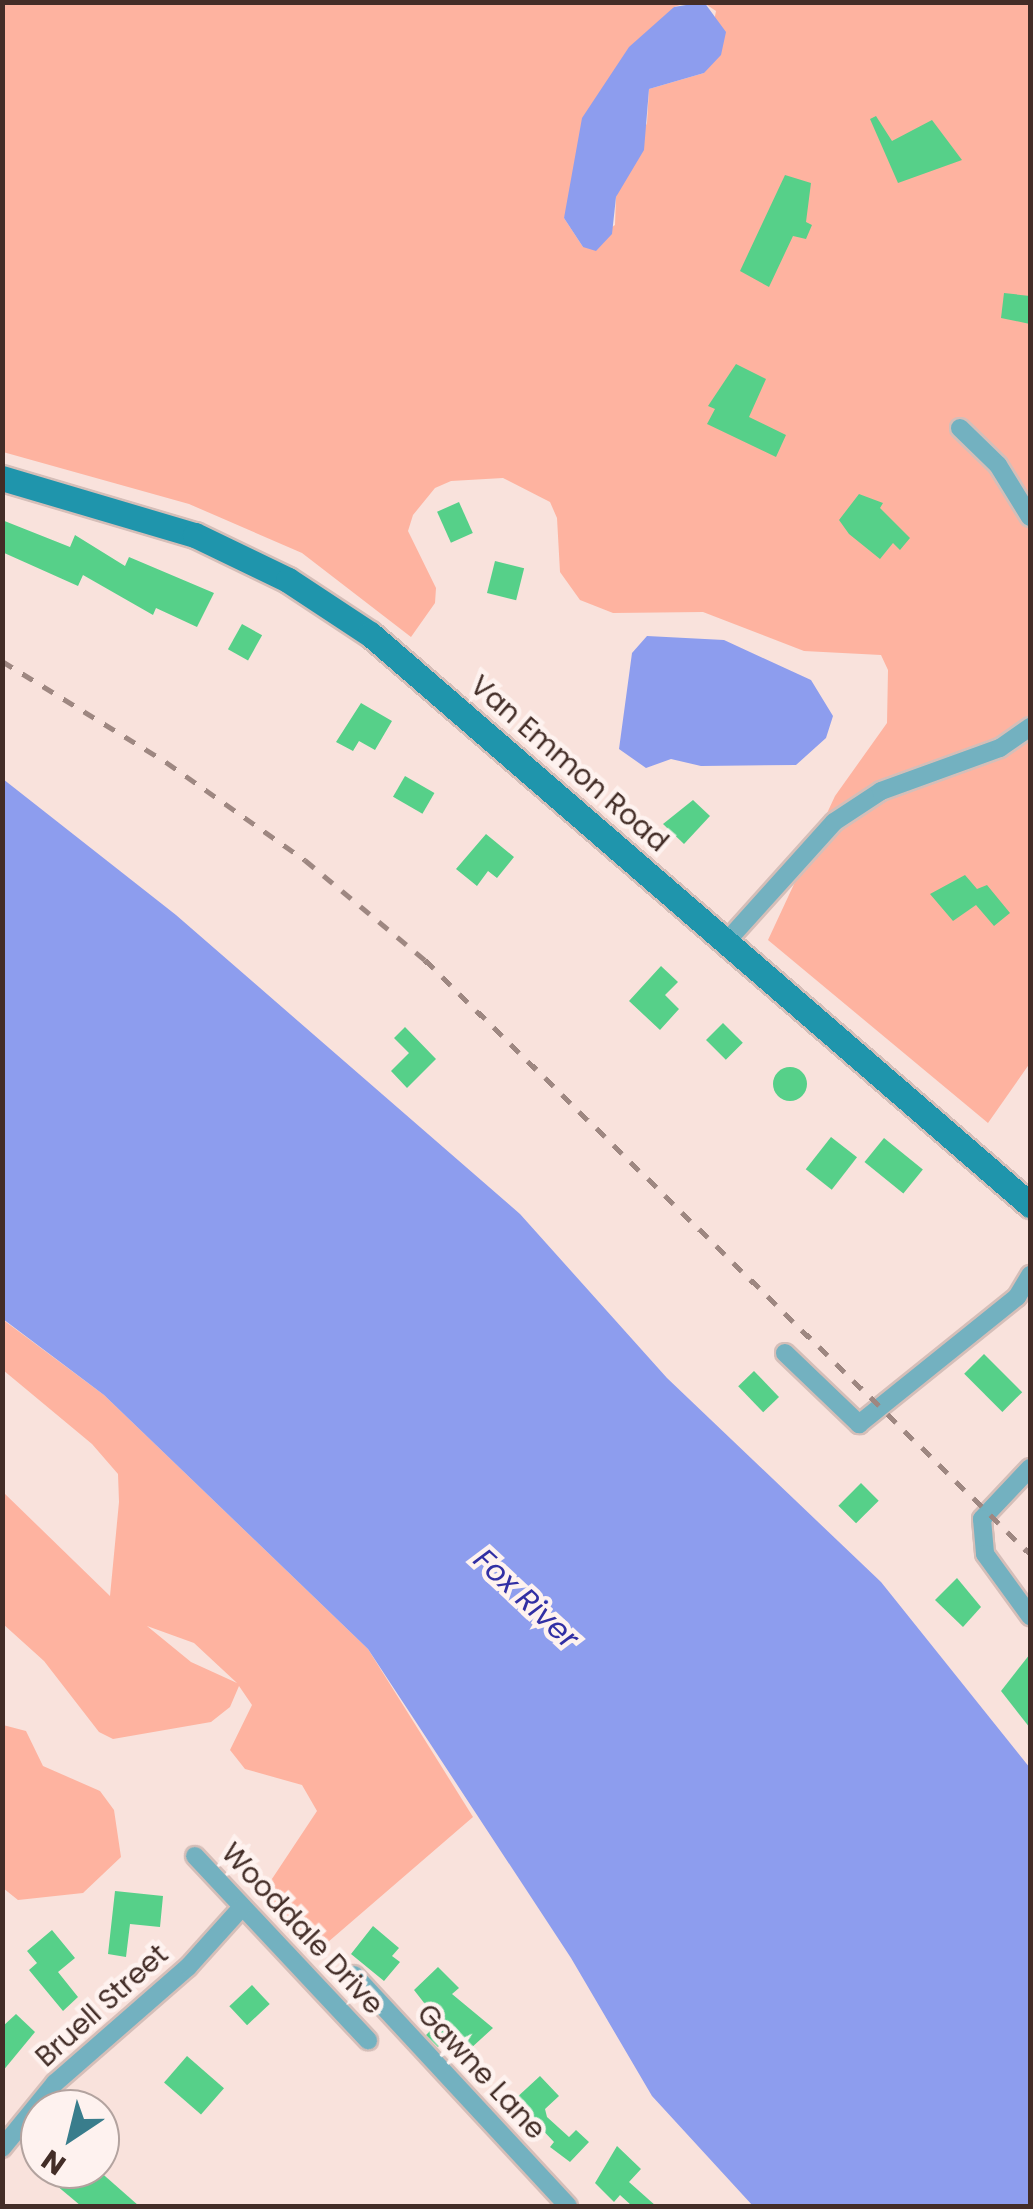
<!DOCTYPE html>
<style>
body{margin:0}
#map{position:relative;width:1033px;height:2209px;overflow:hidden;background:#f9e2dc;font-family:Poppins,sans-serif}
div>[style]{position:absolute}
.green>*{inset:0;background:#feb3a0}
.water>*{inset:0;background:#8d9dee}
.building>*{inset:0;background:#56d089;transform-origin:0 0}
.round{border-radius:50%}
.roads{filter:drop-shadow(2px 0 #d5beb8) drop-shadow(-2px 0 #d5beb8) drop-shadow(0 2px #d5beb8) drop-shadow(0 -2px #d5beb8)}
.street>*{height:18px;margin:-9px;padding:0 9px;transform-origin:9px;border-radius:9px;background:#73b1c0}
.secondary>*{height:25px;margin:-12.5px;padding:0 12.5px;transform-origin:12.5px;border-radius:12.5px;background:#1f95ac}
.rail>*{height:5px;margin-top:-2.5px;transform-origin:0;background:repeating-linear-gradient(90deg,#9e8781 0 12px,transparent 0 24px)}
span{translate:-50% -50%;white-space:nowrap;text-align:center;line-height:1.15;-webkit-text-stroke:9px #fef2ef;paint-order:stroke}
.street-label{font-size:28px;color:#432d27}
.water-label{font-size:30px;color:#312fa4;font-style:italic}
.frame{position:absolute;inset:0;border:5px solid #432d27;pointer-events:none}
.north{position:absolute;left:20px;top:2089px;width:100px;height:100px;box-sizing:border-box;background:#fef2ef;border:2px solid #b3a39f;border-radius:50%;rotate:215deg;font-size:28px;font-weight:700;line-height:40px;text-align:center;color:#432d27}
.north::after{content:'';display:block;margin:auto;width:35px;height:45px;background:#397d8c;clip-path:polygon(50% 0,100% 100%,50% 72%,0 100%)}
</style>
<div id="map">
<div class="green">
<i style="clip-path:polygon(2px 3px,686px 3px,674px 7px,564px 218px,583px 247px,615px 225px,616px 197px,647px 123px,649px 89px,704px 73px,716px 11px,704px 3px,1030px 3px,1030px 1063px,988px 1123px,768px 940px,835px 796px,887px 723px,888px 670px,881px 655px,804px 651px,703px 612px,613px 613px,580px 600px,560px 572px,557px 518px,550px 502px,503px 478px,451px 481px,435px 488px,413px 515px,408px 531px,436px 588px,435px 603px,411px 637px,302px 553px,189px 504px,3px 452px)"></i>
<i style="clip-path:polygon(evenodd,2px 1319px,104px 1395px,368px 1649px,473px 1817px,313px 1955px,260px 1897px,317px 1811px,302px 1785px,245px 1769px,230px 1750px,252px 1705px,239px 1686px,230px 1707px,211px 1722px,113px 1739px,99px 1732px,44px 1661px,3px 1624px,3px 1492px,110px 1596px,119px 1502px,118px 1474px,92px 1444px,3px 1370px,2px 1319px,147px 1626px,194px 1643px,237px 1683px,191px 1662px,147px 1626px)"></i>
<i style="clip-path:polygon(3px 1725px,26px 1731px,43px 1766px,100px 1791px,114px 1810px,121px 1857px,83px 1893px,18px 1900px,3px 1888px)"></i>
</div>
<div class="water">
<i style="clip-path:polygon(704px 2px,726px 32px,721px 55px,704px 73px,649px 89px,644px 150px,616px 197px,612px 234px,596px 251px,583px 247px,564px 218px,582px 118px,629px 47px,674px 7px)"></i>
<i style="clip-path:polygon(647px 636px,724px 640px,811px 680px,833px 716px,826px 738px,796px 765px,701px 766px,671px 759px,646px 768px,619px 749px,632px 653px)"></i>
<i style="clip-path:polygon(3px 779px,176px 915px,520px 1214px,667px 1378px,881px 1582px,1030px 1768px,1030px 2206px,753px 2206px,652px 2096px,571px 1958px,368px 1649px,104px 1395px,3px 1319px)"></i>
</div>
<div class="building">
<i style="clip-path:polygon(876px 116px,892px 141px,932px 120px,962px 160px,898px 183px,870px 119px)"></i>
<i style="clip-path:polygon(785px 175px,811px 183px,806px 222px,812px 225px,806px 239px,793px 236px,769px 287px,740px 271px)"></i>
<i style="clip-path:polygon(1004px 293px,1030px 296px,1030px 324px,1001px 318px)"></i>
<i style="clip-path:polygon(736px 364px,766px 379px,749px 417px,786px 435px,776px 457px,707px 424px,715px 409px,708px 406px)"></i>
<i style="clip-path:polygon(859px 494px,883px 503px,880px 508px,910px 538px,900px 550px,893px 543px,880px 559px,849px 534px,839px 520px)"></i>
<i style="left:459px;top:502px;width:34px;height:24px;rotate:66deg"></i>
<i style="clip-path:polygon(2px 520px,70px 547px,75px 535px,125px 566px,129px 557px,214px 593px,197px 627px,156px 608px,153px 615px,83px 575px,78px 586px,2px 552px)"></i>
<i style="left:495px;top:561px;width:30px;height:33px;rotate:14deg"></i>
<i style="left:242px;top:624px;width:23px;height:29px;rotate:29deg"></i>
<i style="clip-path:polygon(361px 703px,392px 721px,375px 750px,359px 741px,353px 751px,336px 742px)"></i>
<i style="left:405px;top:776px;width:34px;height:24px;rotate:30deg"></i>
<i style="clip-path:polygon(693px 800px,710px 816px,684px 844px,663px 824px)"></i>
<i style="clip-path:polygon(486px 834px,514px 857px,497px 878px,488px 871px,477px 886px,456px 869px)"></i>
<i style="clip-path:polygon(965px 875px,977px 889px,987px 885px,1010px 913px,994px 926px,976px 905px,953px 921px,930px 894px)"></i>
<i style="clip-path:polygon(661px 966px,678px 982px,665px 995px,679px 1009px,660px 1030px,629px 1001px)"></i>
<i style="left:723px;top:1023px;width:28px;height:24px;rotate:45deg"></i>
<i style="clip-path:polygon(405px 1027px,436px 1059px,407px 1088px,391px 1071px,409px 1053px,394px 1038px)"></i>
<i class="round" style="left:773px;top:1067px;width:34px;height:34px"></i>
<i style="left:831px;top:1137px;width:33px;height:41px;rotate:38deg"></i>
<i style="left:884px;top:1138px;width:50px;height:31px;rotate:39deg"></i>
<i style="left:984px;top:1354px;width:54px;height:28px;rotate:45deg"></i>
<i style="left:754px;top:1371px;width:36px;height:22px;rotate:46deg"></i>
<i style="left:861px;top:1483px;width:25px;height:32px;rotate:45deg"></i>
<i style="clip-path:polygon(957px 1578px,981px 1607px,963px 1627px,935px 1600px)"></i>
<i style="clip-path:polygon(1030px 1654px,1030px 1728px,1001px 1691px)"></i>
<i style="clip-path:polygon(115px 1891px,163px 1896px,160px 1927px,130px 1924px,126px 1957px,108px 1954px)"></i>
<i style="clip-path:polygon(373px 1926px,399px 1948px,392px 1956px,400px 1962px,384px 1981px,351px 1954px)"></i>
<i style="clip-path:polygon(52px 1930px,75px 1958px,58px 1972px,78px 1997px,63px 2011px,29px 1970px,37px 1963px,27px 1951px)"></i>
<i style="clip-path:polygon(438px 1967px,459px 1988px,452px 1994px,493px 2028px,470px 2049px,448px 2037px,438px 2047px,426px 2035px,439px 2022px,414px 1990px)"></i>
<i style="left:252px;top:1985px;width:26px;height:31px;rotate:47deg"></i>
<i style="clip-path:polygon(16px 2014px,35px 2032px,2px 2072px,2px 2027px)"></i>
<i style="left:187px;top:2056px;width:49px;height:35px;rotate:41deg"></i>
<i style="clip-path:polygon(540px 2076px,559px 2096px,545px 2109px,547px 2117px,569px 2137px,576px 2130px,589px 2142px,570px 2162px,550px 2147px,554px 2142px,514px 2100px)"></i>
<i style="clip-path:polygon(617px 2146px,641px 2169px,629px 2182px,656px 2206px,632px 2206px,620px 2195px,614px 2202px,595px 2183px)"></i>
<i style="clip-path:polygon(68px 2169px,97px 2169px,139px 2206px,81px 2206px,56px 2185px)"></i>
</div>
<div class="roads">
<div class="street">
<i style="left:960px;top:428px;width:53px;rotate:44.2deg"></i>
<i style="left:998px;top:465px;width:61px;rotate:58.4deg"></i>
<i style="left:726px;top:942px;width:161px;rotate:-48deg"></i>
<i style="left:834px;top:822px;width:56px;rotate:-33.4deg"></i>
<i style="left:881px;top:791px;width:127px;rotate:-19.9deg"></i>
<i style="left:1000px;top:748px;width:37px;rotate:-35deg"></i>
<i style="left:785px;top:1353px;width:103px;rotate:43.8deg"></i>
<i style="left:859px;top:1424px;width:203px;rotate:-38.8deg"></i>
<i style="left:1017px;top:1297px;width:26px;rotate:-59deg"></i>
<i style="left:1030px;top:1468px;width:70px;rotate:133.3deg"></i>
<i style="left:982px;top:1519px;width:35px;rotate:85deg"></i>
<i style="left:985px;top:1554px;width:77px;rotate:54deg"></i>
<i style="left:195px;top:1856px;width:253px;rotate:46.8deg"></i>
<i style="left:354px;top:1975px;width:315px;rotate:47.2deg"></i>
<i style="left:2px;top:2148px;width:84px;rotate:-50.8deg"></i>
<i style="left:55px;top:2083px;width:176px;rotate:-41.1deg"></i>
<i style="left:188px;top:1967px;width:81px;rotate:-48deg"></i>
</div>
<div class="secondary">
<i style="left:2px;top:478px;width:201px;rotate:16.5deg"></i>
<i style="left:195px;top:535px;width:103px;rotate:25.8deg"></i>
<i style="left:288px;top:580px;width:98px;rotate:33.4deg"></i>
<i style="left:370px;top:634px;width:873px;rotate:40.86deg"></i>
</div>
</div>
<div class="rail">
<i style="left:2px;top:661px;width:193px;rotate:31.6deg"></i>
<i style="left:166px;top:762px;width:170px;rotate:35.2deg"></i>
<i style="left:305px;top:860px;width:156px;rotate:39.8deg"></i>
<i style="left:425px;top:960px;width:848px;rotate:44.47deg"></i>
</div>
<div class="street-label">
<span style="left:569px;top:764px;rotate:41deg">Van Emmon Road</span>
<span style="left:302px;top:1929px;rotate:47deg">Wooddale Drive</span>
<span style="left:102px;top:2006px;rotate:-42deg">Bruell Street</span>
<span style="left:481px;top:2072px;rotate:47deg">Gawne Lane</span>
</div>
<div class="water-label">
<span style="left:526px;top:1599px;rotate:43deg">Fox River</span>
</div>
<div class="frame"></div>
<div class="north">N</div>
</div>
